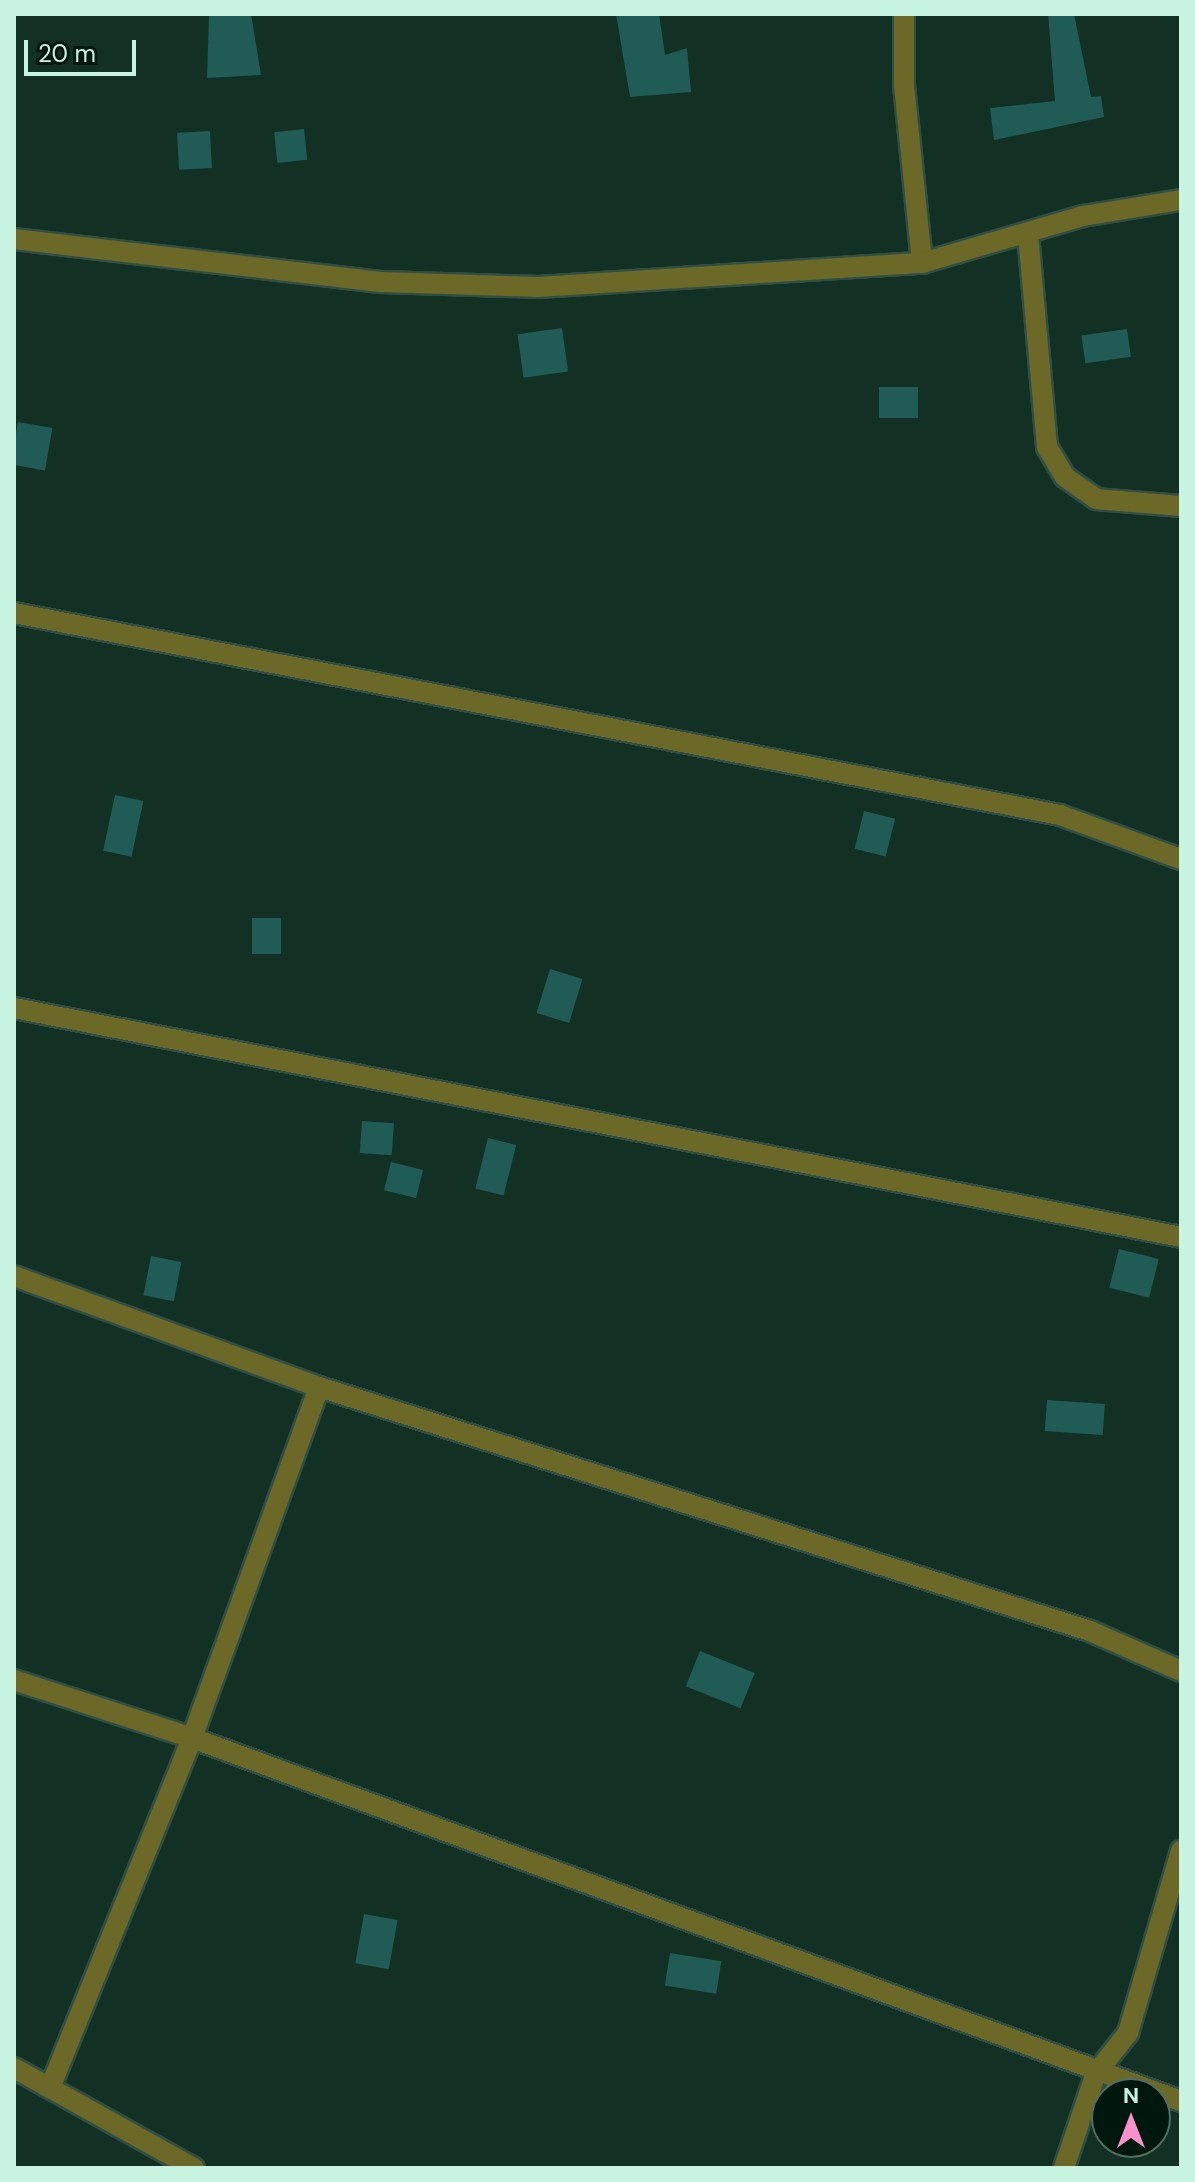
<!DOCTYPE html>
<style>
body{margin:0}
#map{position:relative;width:1195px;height:2182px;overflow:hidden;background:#133024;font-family:"DM Sans",sans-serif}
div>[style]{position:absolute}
.building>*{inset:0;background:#205b55;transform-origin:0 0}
.roads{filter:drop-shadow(2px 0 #304f42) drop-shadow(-2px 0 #304f42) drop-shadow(0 2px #304f42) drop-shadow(0 -2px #304f42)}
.minor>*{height:20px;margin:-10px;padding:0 10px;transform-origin:10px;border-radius:10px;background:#6c6827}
span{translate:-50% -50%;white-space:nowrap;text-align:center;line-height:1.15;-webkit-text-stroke:8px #00170e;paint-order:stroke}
.frame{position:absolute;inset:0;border:16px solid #c8f3e0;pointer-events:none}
.north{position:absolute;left:1091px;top:2078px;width:80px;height:80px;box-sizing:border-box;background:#00170e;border:2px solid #506f62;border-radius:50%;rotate:0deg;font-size:22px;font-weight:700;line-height:32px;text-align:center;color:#c8f3e0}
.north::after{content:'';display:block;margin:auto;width:28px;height:36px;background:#f890cb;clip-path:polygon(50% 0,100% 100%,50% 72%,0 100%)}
.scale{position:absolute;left:24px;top:40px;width:112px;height:36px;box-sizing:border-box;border:4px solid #c8f3e0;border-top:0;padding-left:10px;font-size:24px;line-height:28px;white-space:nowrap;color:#c8f3e0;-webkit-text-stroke:6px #00170e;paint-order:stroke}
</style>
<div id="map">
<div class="building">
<i style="clip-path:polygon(209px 14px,251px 14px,261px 75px,207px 78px)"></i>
<i style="clip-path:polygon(616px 14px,659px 14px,665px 55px,687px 48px,691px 92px,630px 97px)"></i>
<i style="clip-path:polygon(1048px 14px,1074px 14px,1091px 97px,1101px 96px,1104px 117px,994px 140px,990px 108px,1055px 101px)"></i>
<i style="left:304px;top:129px;width:31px;height:30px;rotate:84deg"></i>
<i style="left:210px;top:131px;width:37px;height:33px;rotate:87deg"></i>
<i style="left:562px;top:328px;width:44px;height:45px;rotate:82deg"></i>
<i style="left:1127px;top:329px;width:28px;height:46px;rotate:82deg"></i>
<i style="left:879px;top:387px;width:39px;height:31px"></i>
<i style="left:18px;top:422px;width:35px;height:43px;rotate:10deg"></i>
<i style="left:115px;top:795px;width:29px;height:57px;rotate:12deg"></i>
<i style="left:864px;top:811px;width:32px;height:39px;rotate:14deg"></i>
<i style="left:252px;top:918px;width:29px;height:36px"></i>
<i style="left:550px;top:969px;width:34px;height:46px;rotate:17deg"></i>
<i style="left:362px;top:1121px;width:32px;height:32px;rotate:4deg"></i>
<i style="left:488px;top:1138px;width:29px;height:52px;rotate:14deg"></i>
<i style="left:391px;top:1162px;width:33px;height:29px;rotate:14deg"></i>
<i style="left:1119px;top:1249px;width:41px;height:40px;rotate:14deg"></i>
<i style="left:151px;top:1256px;width:31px;height:40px;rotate:11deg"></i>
<i style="left:1047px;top:1400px;width:58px;height:31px;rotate:4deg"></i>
<i style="left:700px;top:1651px;width:59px;height:38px;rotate:22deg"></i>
<i style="left:364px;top:1914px;width:34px;height:50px;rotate:10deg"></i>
<i style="left:670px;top:1953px;width:52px;height:33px;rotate:9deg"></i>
</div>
<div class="roads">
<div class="minor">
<i style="left:904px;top:14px;width:71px;rotate:90deg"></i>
<i style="left:904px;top:85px;width:179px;rotate:84.2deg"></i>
<i style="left:1028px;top:234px;width:214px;rotate:84.9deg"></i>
<i style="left:1047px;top:447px;width:35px;rotate:59deg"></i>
<i style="left:1065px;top:477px;width:38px;rotate:35deg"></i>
<i style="left:1096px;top:499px;width:85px;rotate:4.7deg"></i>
<i style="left:14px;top:239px;width:371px;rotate:6.7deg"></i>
<i style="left:382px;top:282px;width:156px;rotate:1.8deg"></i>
<i style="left:538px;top:287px;width:385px;rotate:-3.6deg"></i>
<i style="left:922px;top:263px;width:168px;rotate:-16.3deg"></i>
<i style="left:1083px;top:216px;width:99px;rotate:-9.3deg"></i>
<i style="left:14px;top:613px;width:1065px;rotate:10.93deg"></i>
<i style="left:1060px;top:815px;width:129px;rotate:20deg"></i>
<i style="left:14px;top:1008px;width:1189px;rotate:11.1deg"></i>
<i style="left:14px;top:1276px;width:325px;rotate:20deg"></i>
<i style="left:319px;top:1387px;width:809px;rotate:17.56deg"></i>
<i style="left:1090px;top:1631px;width:99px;rotate:23.7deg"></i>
<i style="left:14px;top:1680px;width:187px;rotate:18deg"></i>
<i style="left:192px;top:1738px;width:1054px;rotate:20.16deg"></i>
<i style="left:14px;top:2068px;width:206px;rotate:29.1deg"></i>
<i style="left:50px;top:2088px;width:378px;rotate:-67.9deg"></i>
<i style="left:192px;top:1738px;width:373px;rotate:-70.1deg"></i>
<i style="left:1064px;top:2168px;width:100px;rotate:-71.4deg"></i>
<i style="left:1096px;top:2073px;width:51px;rotate:-51.3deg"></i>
<i style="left:1128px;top:2033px;width:190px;rotate:-73.8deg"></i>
</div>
</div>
<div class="frame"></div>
<div class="north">N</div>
<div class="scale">20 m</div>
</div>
